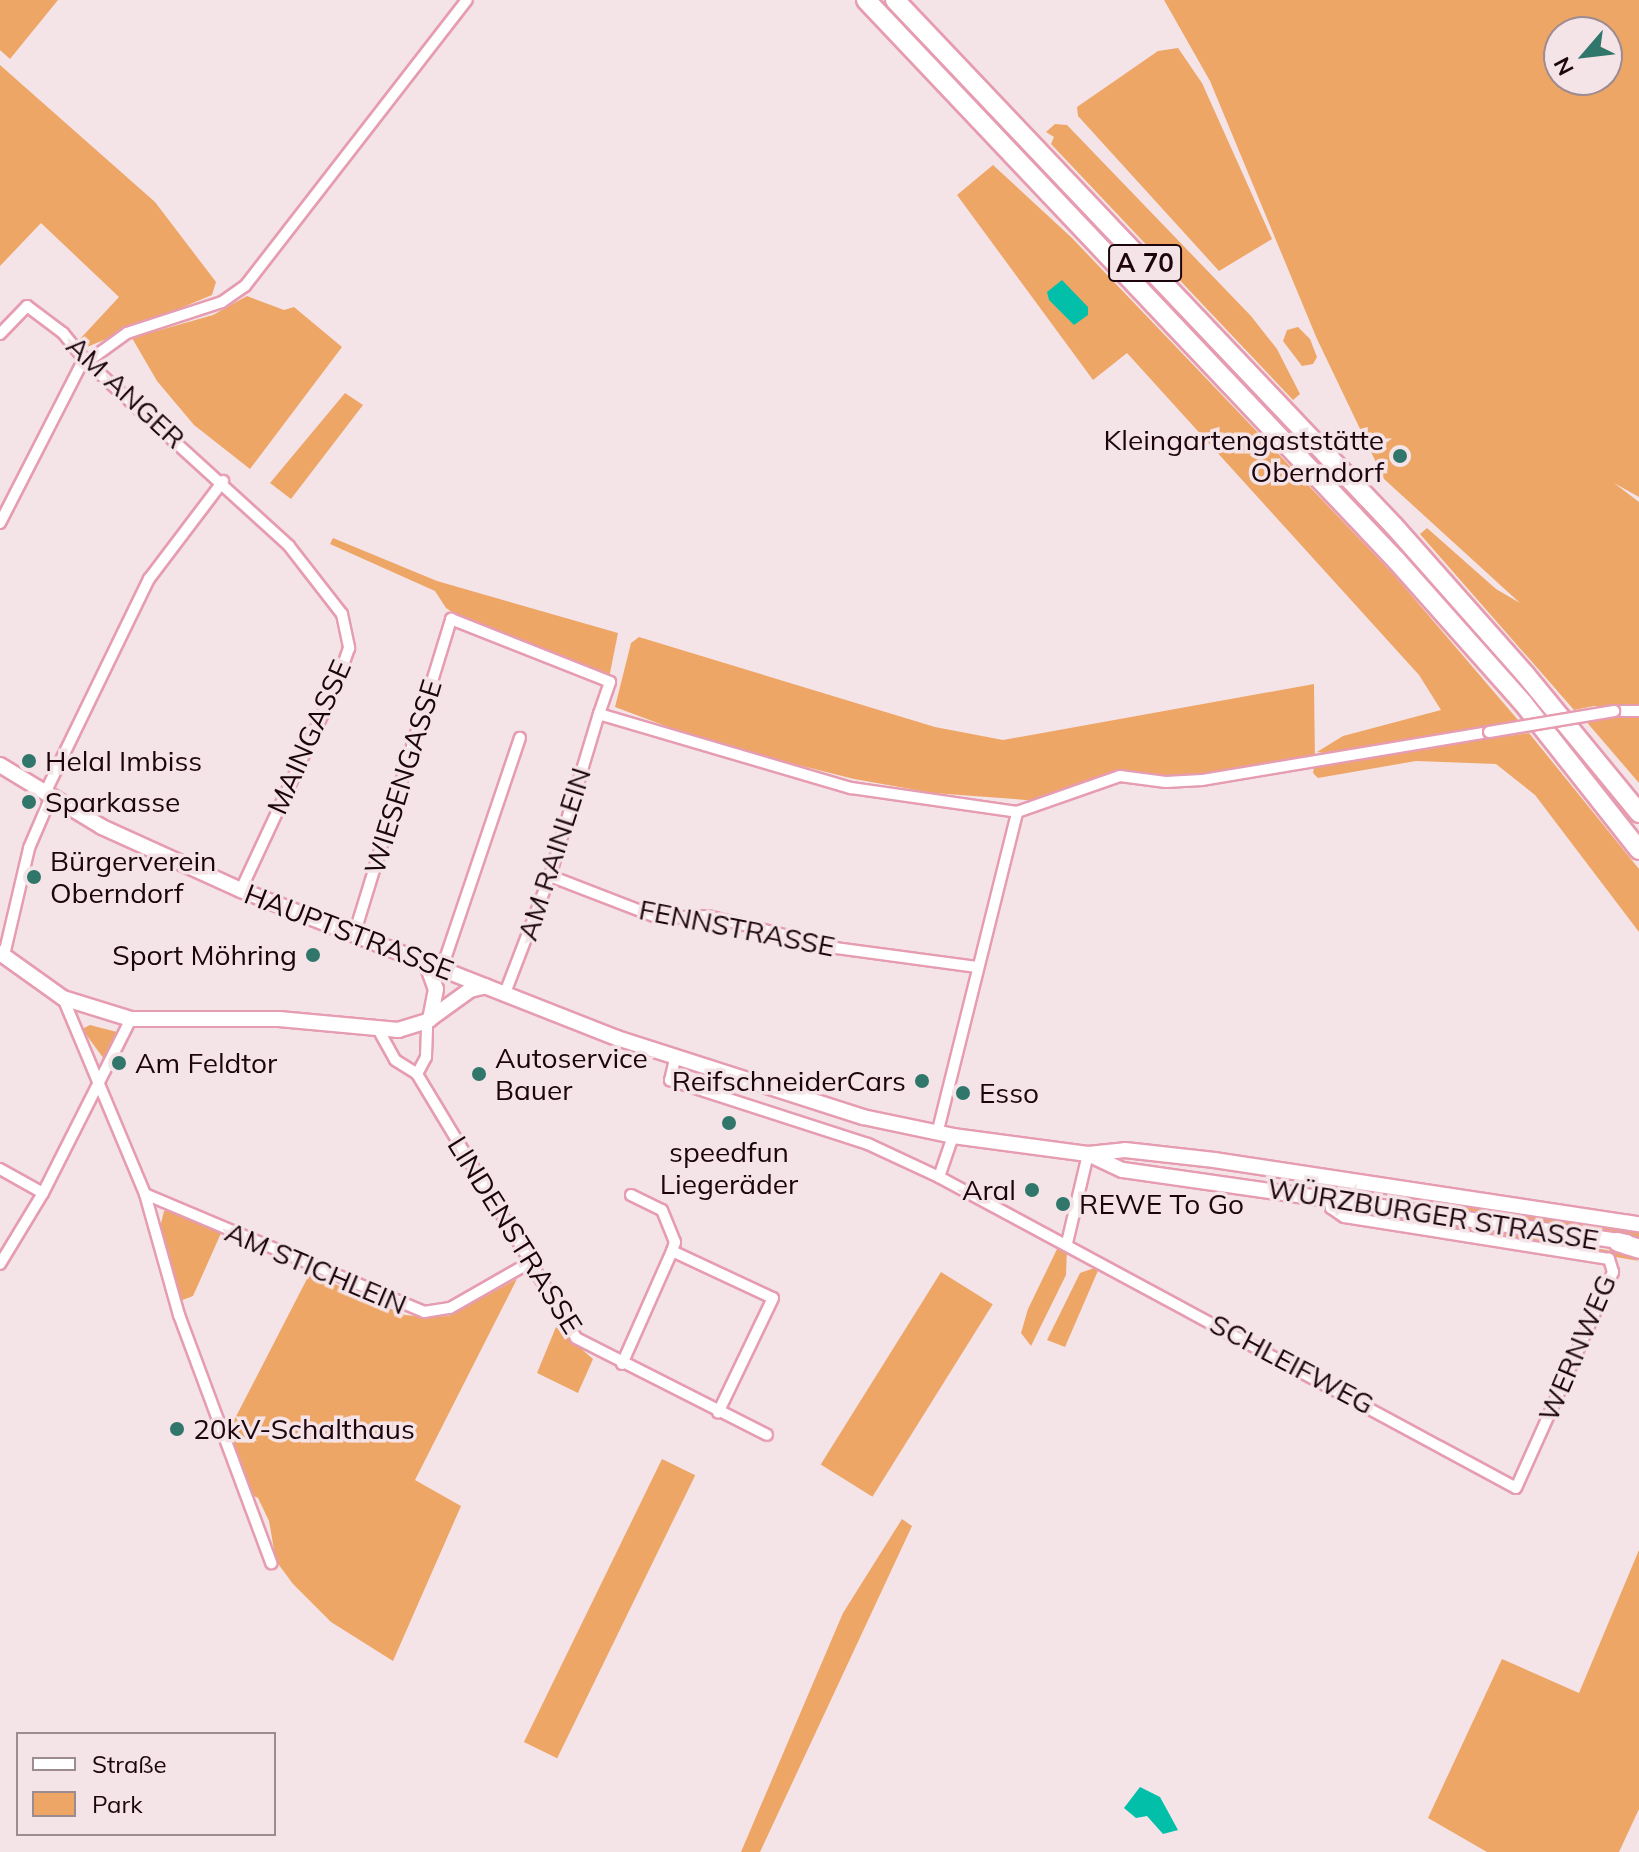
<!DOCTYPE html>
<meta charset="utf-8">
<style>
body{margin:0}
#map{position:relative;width:1639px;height:1852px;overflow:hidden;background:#f4e4e8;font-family:Mulish,sans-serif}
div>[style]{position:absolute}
.green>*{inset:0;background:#eea667;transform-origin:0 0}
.water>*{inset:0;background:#02bfaa}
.roads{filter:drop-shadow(2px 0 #e69cb1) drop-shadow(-2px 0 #e69cb1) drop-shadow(0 2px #e69cb1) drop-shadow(0 -2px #e69cb1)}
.minor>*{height:10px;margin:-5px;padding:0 5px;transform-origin:5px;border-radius:5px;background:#fff}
.secondary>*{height:14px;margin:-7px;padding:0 7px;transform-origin:7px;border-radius:7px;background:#fff}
.motorway>*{height:18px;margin:-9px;padding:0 9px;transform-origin:9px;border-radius:9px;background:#fff}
.bridges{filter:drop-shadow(2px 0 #e69cb1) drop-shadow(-2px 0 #e69cb1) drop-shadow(0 2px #e69cb1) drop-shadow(0 -2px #e69cb1)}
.minor-bridge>*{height:10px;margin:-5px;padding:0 5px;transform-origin:5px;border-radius:5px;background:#fff}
.dots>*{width:22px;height:22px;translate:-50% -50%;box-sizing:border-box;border:4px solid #f4e4e8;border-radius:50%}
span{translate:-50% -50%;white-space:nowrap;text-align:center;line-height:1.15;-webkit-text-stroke:7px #f4e4e8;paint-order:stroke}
.shield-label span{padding:2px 6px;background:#f4e4e8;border:2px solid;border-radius:6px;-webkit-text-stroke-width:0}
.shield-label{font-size:26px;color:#1d050d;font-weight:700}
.street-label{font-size:28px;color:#1d050d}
.poi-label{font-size:28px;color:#1d050d}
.right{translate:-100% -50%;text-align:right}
.left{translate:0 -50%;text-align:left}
.legend{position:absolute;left:16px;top:1732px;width:260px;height:104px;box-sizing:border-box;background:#f4e4e8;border:2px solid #9e8b90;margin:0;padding:10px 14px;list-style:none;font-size:24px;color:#1d050d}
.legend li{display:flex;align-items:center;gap:16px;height:40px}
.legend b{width:40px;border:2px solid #9e8b90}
.north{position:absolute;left:1543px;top:16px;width:80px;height:80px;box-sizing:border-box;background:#f4e4e8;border:2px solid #9e8b90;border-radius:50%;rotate:242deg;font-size:22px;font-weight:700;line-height:32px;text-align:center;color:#1d050d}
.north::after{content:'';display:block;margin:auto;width:28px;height:36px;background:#31766a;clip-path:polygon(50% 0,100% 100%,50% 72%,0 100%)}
</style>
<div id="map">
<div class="green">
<i style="clip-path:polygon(0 0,58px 0,10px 59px,0 50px)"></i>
<i style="clip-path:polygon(evenodd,1164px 0,1639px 0,1639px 497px,1614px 483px,1639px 502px,1639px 712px,1594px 706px,1574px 710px,1420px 534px,1427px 528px,1496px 589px,1520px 603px,1384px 479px,1317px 339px,1210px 81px,1164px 0,1559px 32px,1607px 32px,1607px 80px,1559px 80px,1559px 32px)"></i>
<i style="clip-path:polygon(1178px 48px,1202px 83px,1272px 239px,1219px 271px,1078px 116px,1077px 107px,1158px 51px)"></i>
<i style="clip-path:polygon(0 65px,155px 202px,216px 282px,212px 295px,87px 347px,79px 340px,119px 297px,41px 223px,0 266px)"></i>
<i style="clip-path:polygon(1055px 124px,1067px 125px,1251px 316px,1277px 349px,1300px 394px,1293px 400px,1051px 144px,1054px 137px,1046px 132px)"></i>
<i style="clip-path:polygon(993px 165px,1072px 238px,1394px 575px,1518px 720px,1337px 755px,1317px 752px,1343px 736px,1441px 710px,1419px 675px,1127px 353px,1093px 380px,957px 195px)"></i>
<i style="clip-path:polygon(247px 296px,284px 310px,294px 307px,342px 347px,250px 469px,194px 425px,157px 381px,132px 338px,213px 315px)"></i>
<i style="clip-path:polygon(1298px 327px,1310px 339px,1317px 357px,1313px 364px,1302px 366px,1283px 341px,1287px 330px)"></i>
<i style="clip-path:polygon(345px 393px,363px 405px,291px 499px,270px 483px)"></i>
<i style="clip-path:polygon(333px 538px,437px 581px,618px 633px,609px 678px,467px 622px,446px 608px,435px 591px,330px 544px)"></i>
<i style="clip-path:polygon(639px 637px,935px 727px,1003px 740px,1314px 684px,1315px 763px,1202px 780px,1120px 775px,1040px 801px,933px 793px,854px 779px,711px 743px,615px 707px,631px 643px)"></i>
<i style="clip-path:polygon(1639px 713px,1639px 783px,1584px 719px)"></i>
<i style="clip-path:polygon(1529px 733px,1639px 869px,1639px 932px,1535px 795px,1496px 764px,1416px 761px,1318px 778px,1313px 773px,1314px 767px,1367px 756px)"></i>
<i style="clip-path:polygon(90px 1025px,117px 1032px,104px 1059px,82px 1029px)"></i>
<i style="clip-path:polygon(1436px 1199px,1639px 1232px,1639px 1237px,1436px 1206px)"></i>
<i style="clip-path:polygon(169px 1209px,222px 1231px,193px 1296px,180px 1301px,160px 1228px,164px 1211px)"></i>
<i style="clip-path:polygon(1431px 1220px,1618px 1252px,1639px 1261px,1430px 1225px)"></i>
<i style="clip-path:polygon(1060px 1243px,1067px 1247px,1066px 1275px,1031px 1346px,1021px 1333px,1028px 1309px)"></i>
<i style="clip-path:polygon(1100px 1266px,1065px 1347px,1047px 1340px,1080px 1273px)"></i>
<i style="left:941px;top:1272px;width:61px;height:227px;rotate:32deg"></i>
<i style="clip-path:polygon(310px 1273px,405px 1315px,427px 1317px,448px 1316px,517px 1279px,415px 1480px,461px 1506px,393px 1661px,331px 1622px,293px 1584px,276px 1561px,269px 1521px,258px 1498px,248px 1493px,227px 1434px)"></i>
<i style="clip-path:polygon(556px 1327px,593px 1359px,578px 1393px,537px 1373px)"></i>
<i style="left:662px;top:1459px;width:37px;height:315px;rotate:26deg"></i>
<i style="clip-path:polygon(902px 1519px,912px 1526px,760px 1852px,741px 1852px,843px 1613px)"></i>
<i style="clip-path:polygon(1639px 1550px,1639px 1809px,1619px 1852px,1487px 1852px,1428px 1818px,1502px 1659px,1579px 1693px)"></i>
</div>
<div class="water">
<i style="clip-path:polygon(1062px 280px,1088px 307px,1088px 315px,1074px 325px,1049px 300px,1047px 292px)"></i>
<i style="clip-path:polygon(1140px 1787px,1160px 1797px,1178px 1830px,1163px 1834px,1147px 1816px,1136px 1818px,1124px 1808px)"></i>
</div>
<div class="roads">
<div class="minor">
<i style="left:0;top:334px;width:39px;rotate:-46deg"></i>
<i style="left:27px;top:306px;width:45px;rotate:36.9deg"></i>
<i style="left:63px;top:333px;width:36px;rotate:51deg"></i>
<i style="left:86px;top:361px;width:275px;rotate:42.3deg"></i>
<i style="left:289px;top:546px;width:86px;rotate:52.1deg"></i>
<i style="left:342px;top:614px;width:35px;rotate:78deg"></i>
<i style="left:349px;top:648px;width:42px;rotate:109.3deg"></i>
<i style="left:335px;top:688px;width:223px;rotate:115deg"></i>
<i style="left:0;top:523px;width:175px;rotate:-62.9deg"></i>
<i style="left:80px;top:367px;width:58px;rotate:-35.9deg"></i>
<i style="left:127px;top:333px;width:100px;rotate:-18.1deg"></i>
<i style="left:222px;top:302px;width:28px;rotate:-35deg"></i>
<i style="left:245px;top:286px;width:362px;rotate:-52.2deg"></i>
<i style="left:1614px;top:711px;width:25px"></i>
<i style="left:45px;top:793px;width:238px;rotate:-64.1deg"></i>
<i style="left:149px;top:579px;width:123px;rotate:-52.9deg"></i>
<i style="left:1017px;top:812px;width:109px;rotate:-19.3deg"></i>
<i style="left:1120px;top:776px;width:46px;rotate:7.4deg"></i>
<i style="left:1166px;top:782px;width:36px;rotate:-3deg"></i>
<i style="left:1202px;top:780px;width:291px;rotate:-9.5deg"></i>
<i style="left:550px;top:876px;width:117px;rotate:21.1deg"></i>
<i style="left:659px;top:918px;width:49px;rotate:-2.3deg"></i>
<i style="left:708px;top:916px;width:132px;rotate:14deg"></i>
<i style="left:836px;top:948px;width:141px;rotate:7.7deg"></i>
<i style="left:354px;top:935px;width:331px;rotate:-72.9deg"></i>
<i style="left:451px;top:619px;width:171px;rotate:21.6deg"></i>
<i style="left:610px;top:682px;width:34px;rotate:109deg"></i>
<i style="left:599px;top:714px;width:263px;rotate:16.4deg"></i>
<i style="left:851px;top:788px;width:168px;rotate:8.2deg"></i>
<i style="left:4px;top:955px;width:110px;rotate:-76.8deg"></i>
<i style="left:29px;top:848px;width:56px;rotate:-66.7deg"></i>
<i style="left:442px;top:968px;width:243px;rotate:-71.3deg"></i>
<i style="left:505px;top:993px;width:125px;rotate:-69deg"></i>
<i style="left:550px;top:876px;width:169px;rotate:-73.2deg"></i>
<i style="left:63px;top:998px;width:212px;rotate:67.3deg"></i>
<i style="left:145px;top:1194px;width:126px;rotate:74.3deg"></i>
<i style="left:179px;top:1315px;width:265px;rotate:69.6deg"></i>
<i style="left:378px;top:1029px;width:35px;rotate:61deg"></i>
<i style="left:395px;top:1060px;width:26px;rotate:32deg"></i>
<i style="left:417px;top:1074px;width:308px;rotate:58.9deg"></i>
<i style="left:576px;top:1338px;width:214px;rotate:26.9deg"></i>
<i style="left:675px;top:1059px;width:22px;rotate:103deg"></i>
<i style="left:670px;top:1080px;width:208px;rotate:17.9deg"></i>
<i style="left:868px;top:1144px;width:78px;rotate:24.9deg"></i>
<i style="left:939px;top:1177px;width:655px;rotate:28.32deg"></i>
<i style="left:1516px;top:1488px;width:237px;rotate:-65.8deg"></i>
<i style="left:1613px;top:1272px;width:14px;rotate:-107deg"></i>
<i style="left:1609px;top:1259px;width:268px;rotate:-171deg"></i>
<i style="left:1344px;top:1217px;width:16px;rotate:-145deg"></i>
<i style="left:1331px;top:1208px;width:10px;rotate:-84deg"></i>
<i style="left:417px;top:1074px;width:19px;rotate:-62deg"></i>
<i style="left:426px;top:1057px;width:36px;rotate:-88deg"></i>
<i style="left:937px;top:1134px;width:332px;rotate:-76deg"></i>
<i style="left:0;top:1169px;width:49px;rotate:29.2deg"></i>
<i style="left:939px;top:1177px;width:43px;rotate:-71.1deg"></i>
<i style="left:145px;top:1194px;width:303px;rotate:22.9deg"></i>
<i style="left:424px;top:1312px;width:26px;rotate:-9deg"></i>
<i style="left:450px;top:1308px;width:91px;rotate:-29.7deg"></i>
<i style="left:631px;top:1195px;width:34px;rotate:26deg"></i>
<i style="left:662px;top:1210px;width:35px;rotate:68deg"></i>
<i style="left:675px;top:1242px;width:9px;rotate:108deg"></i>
<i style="left:1067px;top:1243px;width:91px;rotate:-76.7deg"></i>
<i style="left:0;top:1264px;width:83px;rotate:-58.8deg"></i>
<i style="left:43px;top:1193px;width:195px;rotate:-63.2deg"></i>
<i style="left:622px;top:1364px;width:124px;rotate:-66.1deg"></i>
<i style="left:672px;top:1251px;width:111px;rotate:25deg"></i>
<i style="left:773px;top:1298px;width:127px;rotate:115.6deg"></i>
</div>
<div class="secondary">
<i style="left:0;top:765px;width:119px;rotate:31.3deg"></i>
<i style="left:102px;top:827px;width:153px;rotate:24.4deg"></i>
<i style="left:241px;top:890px;width:404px;rotate:21.5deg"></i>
<i style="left:617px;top:1038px;width:258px;rotate:17.8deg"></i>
<i style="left:863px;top:1117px;width:92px;rotate:11.9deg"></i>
<i style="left:953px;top:1136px;width:136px;rotate:7.6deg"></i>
<i style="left:1088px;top:1154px;width:37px;rotate:-6deg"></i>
<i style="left:1125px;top:1150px;width:90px;rotate:6.4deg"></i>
<i style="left:1214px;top:1160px;width:430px;rotate:8.6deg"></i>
<i style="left:0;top:953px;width:77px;rotate:35.5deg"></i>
<i style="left:63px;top:998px;width:71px;rotate:17.2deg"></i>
<i style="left:131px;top:1019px;width:148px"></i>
<i style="left:279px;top:1019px;width:120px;rotate:5.3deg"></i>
<i style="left:398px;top:1030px;width:30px;rotate:-17deg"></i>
<i style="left:427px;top:1021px;width:53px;rotate:-35.8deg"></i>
<i style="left:470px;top:990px;width:16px;rotate:-14deg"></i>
<i style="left:426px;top:962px;width:29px;rotate:70deg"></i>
<i style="left:436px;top:989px;width:31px;rotate:101deg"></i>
<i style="left:1088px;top:1154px;width:38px;rotate:25deg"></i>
<i style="left:1123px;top:1170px;width:509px;rotate:8.13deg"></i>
</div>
<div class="motorway">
<i style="left:866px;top:0;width:771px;rotate:46.58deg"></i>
<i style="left:1396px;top:560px;width:191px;rotate:48.4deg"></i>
<i style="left:1523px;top:703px;width:187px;rotate:51.7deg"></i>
<i style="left:895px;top:0;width:725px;rotate:46.51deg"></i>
<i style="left:1394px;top:526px;width:198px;rotate:48.5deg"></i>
<i style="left:1525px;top:674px;width:180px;rotate:50.6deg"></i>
<i style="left:1618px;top:1242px;width:22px;rotate:18deg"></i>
</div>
</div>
<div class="bridges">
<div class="minor-bridge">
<i style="left:1489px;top:732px;width:127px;rotate:-9.5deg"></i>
</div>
</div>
<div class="dots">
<i style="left:1400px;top:456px;background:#31766a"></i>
<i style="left:29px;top:761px;background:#31766a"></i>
<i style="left:29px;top:802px;background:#31766a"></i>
<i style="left:34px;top:877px;background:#31766a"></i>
<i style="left:313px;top:955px;background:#31766a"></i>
<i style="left:119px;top:1063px;background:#31766a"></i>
<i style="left:479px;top:1074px;background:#31766a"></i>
<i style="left:922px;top:1081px;background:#31766a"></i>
<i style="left:963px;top:1093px;background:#31766a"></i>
<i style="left:729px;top:1123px;background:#31766a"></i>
<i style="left:1032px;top:1190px;background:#31766a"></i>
<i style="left:1063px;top:1204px;background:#31766a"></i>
<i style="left:177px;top:1429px;background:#31766a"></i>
</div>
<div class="shield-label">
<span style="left:1145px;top:263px">A 70</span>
</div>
<div class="street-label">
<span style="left:126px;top:392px;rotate:43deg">AM ANGER</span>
<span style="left:309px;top:737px;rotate:-66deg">MAINGASSE</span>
<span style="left:403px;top:777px;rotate:-73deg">WIESENGASSE</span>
<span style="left:554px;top:854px;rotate:-72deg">AM RAINLEIN</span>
<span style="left:737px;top:928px;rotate:11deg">FENNSTRASSE</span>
<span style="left:349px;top:932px;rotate:21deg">HAUPTSTRASSE</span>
<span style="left:1433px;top:1214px;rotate:9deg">WÜRZBURGER STRASSE</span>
<span style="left:515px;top:1235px;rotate:58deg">LINDENSTRASSE</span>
<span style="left:316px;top:1268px;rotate:23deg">AM STICHLEIN</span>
<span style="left:1577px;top:1348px;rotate:-67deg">WERNWEG</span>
<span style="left:1292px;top:1364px;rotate:28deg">SCHLEIFWEG</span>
</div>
<div class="poi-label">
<span class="right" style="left:1384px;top:456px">Kleingartengaststätte<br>Oberndorf</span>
<span class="left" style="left:45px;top:761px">Helal Imbiss</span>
<span class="left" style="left:45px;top:802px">Sparkasse</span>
<span class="left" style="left:50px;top:877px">Bürgerverein<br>Oberndorf</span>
<span class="right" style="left:297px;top:955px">Sport Möhring</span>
<span class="left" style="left:495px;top:1074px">Autoservice<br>Bauer</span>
<span class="left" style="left:135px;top:1063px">Am Feldtor</span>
<span class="right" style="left:906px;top:1081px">ReifschneiderCars</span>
<span class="left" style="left:979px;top:1093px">Esso</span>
<span style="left:729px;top:1168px">speedfun<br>Liegeräder</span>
<span class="right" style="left:1016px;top:1190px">Aral</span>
<span class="left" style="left:1079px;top:1204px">REWE To Go</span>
<span class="left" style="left:193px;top:1429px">20kV-Schalthaus</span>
</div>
<ul class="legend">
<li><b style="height:10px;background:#fff"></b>Straße</li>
<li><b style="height:22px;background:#eea667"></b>Park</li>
</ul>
<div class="north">N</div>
</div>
